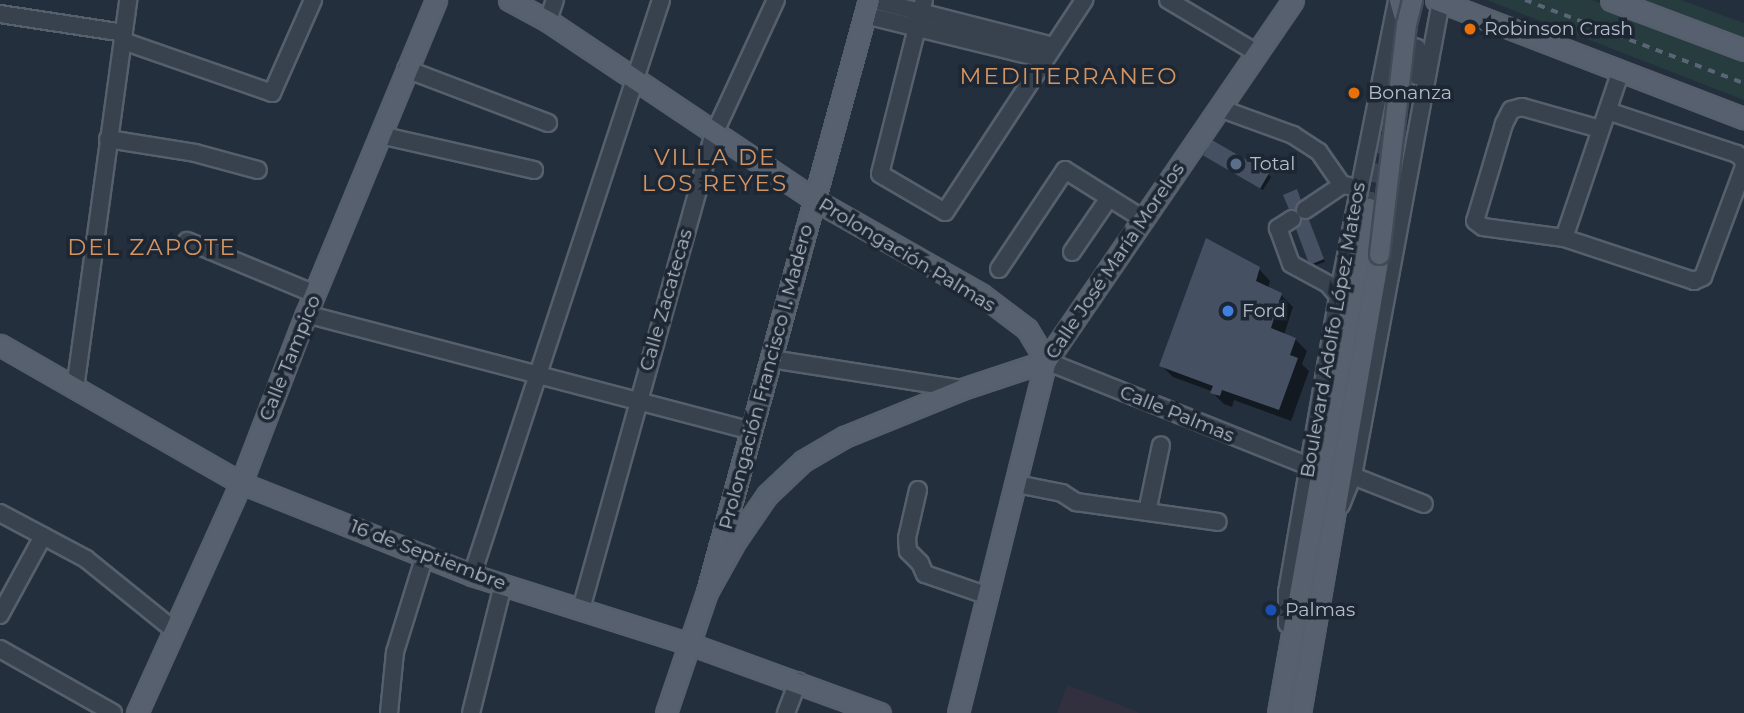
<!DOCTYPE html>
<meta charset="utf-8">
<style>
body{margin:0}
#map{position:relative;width:1744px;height:713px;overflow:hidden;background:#242f3e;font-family:Montserrat,sans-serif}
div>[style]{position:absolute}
.medical>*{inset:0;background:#32303f}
.green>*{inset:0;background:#263c3f}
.shadow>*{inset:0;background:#0007}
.building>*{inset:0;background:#455162;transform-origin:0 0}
.major-tunnel>*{height:19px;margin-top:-9.5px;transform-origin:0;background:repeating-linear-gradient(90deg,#3a4453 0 19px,transparent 0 29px)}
.roads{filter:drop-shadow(2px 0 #565f6c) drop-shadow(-2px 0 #565f6c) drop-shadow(0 2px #565f6c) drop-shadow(0 -2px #565f6c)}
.minor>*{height:16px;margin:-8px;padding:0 8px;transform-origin:8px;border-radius:8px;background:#38414e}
.major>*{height:19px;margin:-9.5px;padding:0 9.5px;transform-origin:9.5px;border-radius:9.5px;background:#56606e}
.rail>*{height:3.5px;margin-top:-1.75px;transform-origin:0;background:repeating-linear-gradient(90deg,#5a6575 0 7px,transparent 0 14px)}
.bridges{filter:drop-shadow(2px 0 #414a57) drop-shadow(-2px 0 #414a57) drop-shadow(0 2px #414a57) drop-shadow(0 -2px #414a57)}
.major-bridge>*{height:19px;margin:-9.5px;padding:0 9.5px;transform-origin:9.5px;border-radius:9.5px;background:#56606e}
.dots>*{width:19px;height:19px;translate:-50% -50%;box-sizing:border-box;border:4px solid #1d2633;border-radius:50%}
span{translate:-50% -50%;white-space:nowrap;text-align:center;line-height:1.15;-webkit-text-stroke:7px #1d2633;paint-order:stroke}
.poi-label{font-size:19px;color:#b4bcc9}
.left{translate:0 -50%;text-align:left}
.street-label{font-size:19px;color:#b4bcc9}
.quarter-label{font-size:23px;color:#d59563;letter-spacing:2px}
</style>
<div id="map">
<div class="medical">
<i style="clip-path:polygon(1067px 685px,1102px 698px,1140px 713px,1057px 713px)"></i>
</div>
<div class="green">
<i style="clip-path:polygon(1487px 0,1592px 0,1744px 58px,1744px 100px)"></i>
<i style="clip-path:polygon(1642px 0,1681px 0,1744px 23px,1744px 39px)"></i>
</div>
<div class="shadow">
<i style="clip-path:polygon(1213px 142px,1268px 174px,1271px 177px,1263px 190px,1206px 157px)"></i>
<i style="clip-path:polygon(1297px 191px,1303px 203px,1297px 211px,1293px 211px,1290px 208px)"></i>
<i style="clip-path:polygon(1308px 221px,1325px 262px,1316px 265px,1313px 263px)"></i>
<i style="clip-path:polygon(1259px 269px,1270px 281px,1268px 289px,1281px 295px,1293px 307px,1284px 335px,1295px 339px,1307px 351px,1302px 364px,1309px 371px,1291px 421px,1234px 400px,1232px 407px,1224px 404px,1211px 391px,1173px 377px,1161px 365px)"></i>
</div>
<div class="building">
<i style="left:1212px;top:140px;width:66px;height:18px;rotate:30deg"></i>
<i style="clip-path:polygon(1297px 189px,1301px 200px,1295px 209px,1289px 209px,1283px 195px)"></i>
<i style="clip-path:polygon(1302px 220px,1309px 220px,1324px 259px,1312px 264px,1308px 261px,1296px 229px)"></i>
<i style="clip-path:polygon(1206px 238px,1260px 267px,1256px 281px,1282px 293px,1271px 328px,1296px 338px,1290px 355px,1298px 358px,1279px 410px,1222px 390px,1220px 396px,1210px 393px,1213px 386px,1159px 366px)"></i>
</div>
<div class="major-tunnel">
<i style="left:1367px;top:210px;width:95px;rotate:-77.3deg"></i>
</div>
<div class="roads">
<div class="minor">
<i style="left:873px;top:0;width:186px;rotate:14.3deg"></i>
<i style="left:924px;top:0;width:179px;rotate:104.2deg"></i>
<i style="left:880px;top:174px;width:75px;rotate:30.3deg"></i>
<i style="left:945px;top:212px;width:254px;rotate:-56.7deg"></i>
<i style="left:1168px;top:0;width:104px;rotate:30.8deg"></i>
<i style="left:0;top:14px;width:125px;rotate:8.7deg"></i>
<i style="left:865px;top:15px;width:184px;rotate:13.8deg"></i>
<i style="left:548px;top:21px;width:22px;rotate:-72deg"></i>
<i style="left:123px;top:41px;width:158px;rotate:19.2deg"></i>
<i style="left:272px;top:93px;width:102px;rotate:-66.2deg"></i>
<i style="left:1396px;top:49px;width:9px;rotate:-49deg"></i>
<i style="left:1402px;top:42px;width:16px;rotate:22deg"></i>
<i style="left:1417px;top:48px;width:28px;rotate:90deg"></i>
<i style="left:406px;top:69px;width:152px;rotate:20.8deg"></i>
<i style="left:1219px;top:108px;width:79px;rotate:20deg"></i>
<i style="left:1293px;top:135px;width:31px;rotate:33deg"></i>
<i style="left:1319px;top:152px;width:40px;rotate:55.1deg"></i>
<i style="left:1600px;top:129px;width:81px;rotate:-164.2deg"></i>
<i style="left:1522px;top:107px;width:11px;rotate:165deg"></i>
<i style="left:1511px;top:110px;width:16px;rotate:117deg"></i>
<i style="left:1504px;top:124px;width:101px;rotate:106.6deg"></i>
<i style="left:1475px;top:221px;width:10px;rotate:37deg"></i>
<i style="left:1483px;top:227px;width:82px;rotate:7.7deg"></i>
<i style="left:1564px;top:238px;width:176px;rotate:-71.2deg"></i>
<i style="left:380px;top:135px;width:158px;rotate:12.8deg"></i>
<i style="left:108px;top:139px;width:88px;rotate:9.1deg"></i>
<i style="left:195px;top:153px;width:65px;rotate:15.1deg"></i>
<i style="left:1305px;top:210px;width:45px;rotate:-34deg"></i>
<i style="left:1342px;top:185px;width:7px;rotate:8deg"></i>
<i style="left:1292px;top:219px;width:17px;rotate:147deg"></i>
<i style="left:1278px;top:228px;width:38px;rotate:70deg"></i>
<i style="left:1291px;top:264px;width:42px;rotate:28.4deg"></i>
<i style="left:1328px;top:284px;width:16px;rotate:50deg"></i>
<i style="left:1564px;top:238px;width:137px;rotate:18.3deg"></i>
<i style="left:1694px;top:281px;width:10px;rotate:-24deg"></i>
<i style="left:1703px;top:277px;width:117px;rotate:-69.6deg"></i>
<i style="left:1744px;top:167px;width:8px;rotate:-97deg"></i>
<i style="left:1743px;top:159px;width:8px;rotate:-140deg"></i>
<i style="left:1737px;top:154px;width:136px;rotate:-161.6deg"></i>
<i style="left:187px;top:241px;width:139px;rotate:22.5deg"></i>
<i style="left:1072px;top:252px;width:65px;rotate:-55.6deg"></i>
<i style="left:999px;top:269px;width:119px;rotate:-56.3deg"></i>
<i style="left:1065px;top:170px;width:92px;rotate:32.1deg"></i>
<i style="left:306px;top:314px;width:460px;rotate:14.7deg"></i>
<i style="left:771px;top:359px;width:193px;rotate:8.9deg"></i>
<i style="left:1046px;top:361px;width:282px;rotate:21.8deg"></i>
<i style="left:75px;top:389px;width:393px;rotate:-82.2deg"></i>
<i style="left:1353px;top:476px;width:76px;rotate:21.5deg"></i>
<i style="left:1017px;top:484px;width:46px;rotate:11.3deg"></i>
<i style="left:1062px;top:493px;width:17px;rotate:33deg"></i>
<i style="left:1076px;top:502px;width:143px;rotate:8deg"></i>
<i style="left:918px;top:490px;width:49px;rotate:102.9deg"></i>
<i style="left:907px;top:538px;width:13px;rotate:86deg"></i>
<i style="left:908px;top:551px;width:17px;rotate:45deg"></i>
<i style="left:920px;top:563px;width:12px;rotate:66deg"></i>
<i style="left:925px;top:574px;width:67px;rotate:19.2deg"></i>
<i style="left:1341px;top:505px;width:31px;rotate:-68deg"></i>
<i style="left:1353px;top:476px;width:484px;rotate:-79.5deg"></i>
<i style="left:1147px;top:512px;width:68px;rotate:-78.2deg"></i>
<i style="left:0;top:513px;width:98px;rotate:28.1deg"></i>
<i style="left:86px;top:559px;width:113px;rotate:38.9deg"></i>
<i style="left:472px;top:575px;width:605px;rotate:-71.8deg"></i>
<i style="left:581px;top:609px;width:493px;rotate:-74.4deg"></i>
<i style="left:714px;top:134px;width:148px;rotate:-65.2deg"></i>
<i style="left:0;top:615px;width:90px;rotate:-61.4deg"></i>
<i style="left:1287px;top:624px;width:32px;rotate:-90deg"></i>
<i style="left:1287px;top:592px;width:300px;rotate:-80.2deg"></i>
<i style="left:1338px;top:296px;width:302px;rotate:-78.7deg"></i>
<i style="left:0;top:649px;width:130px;rotate:29.5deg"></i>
<i style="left:389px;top:713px;width:61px;rotate:-84.4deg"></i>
<i style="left:395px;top:652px;width:102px;rotate:-72.8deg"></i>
<i style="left:471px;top:713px;width:132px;rotate:-76deg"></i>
<i style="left:786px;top:713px;width:34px;rotate:-69deg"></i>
</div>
<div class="major">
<i style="left:509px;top:0;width:44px;rotate:28.3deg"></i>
<i style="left:548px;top:21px;width:321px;rotate:33.8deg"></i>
<i style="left:815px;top:200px;width:192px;rotate:29.6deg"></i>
<i style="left:982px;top:295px;width:56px;rotate:37.1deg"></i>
<i style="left:1027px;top:329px;width:37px;rotate:59deg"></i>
<i style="left:1399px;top:0;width:25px;rotate:74deg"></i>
<i style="left:1436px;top:0;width:330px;rotate:21deg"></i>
<i style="left:1611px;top:0;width:142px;rotate:20.6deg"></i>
<i style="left:0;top:345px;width:278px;rotate:29.8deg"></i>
<i style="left:241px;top:483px;width:249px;rotate:21.7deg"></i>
<i style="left:472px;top:575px;width:229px;rotate:17.6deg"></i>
<i style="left:690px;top:644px;width:202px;rotate:20deg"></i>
<i style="left:707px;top:592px;width:614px;rotate:-74.7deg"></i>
<i style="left:137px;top:713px;width:252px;rotate:-65.7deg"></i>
<i style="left:241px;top:483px;width:181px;rotate:-69deg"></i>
<i style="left:306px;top:314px;width:340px;rotate:-67.5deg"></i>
<i style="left:666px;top:713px;width:128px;rotate:-71.3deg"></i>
<i style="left:707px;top:592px;width:60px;rotate:-60.9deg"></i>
<i style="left:736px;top:540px;width:55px;rotate:-55.4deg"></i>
<i style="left:767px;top:495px;width:50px;rotate:-43.4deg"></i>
<i style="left:803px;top:461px;width:48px;rotate:-30.3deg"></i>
<i style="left:844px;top:437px;width:127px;rotate:-22.1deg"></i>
<i style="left:962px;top:389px;width:89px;rotate:-18.4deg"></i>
<i style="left:958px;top:713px;width:363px;rotate:-76deg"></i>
<i style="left:1046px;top:361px;width:437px;rotate:-55.6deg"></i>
<i style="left:1278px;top:713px;width:511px;rotate:-79.97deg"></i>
<i style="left:1300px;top:713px;width:466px;rotate:-80.2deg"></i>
</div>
</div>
<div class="rail">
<i style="left:1525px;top:0;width:234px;rotate:20.8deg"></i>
</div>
<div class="bridges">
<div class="major-bridge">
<i style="left:1379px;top:254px;width:232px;rotate:-83.3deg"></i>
<i style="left:1406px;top:24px;width:25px;rotate:-76deg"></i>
</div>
</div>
<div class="dots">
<i style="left:1470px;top:29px;background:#e8710a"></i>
<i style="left:1354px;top:93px;background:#e8710a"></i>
<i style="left:1236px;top:164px;background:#5c6f8a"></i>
<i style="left:1228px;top:311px;background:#3f7fe0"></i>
<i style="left:1271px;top:610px;background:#1a4fb4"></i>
</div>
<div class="poi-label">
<span class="left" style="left:1484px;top:29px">Robinson Crash</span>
<span class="left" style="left:1368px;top:93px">Bonanza</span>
<span class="left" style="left:1250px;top:164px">Total</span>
<span class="left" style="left:1242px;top:311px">Ford</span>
<span class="left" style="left:1285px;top:610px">Palmas</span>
</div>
<div class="street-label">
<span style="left:907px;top:255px;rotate:31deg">Prolongación Palmas</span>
<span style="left:1115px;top:261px;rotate:-56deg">Calle José María Morelos</span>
<span style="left:666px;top:300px;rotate:-74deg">Calle Zacatecas</span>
<span style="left:1333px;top:330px;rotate:-80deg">Boulevard Adolfo López Mateos</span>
<span style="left:290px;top:358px;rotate:-68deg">Calle Tampico</span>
<span style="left:766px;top:377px;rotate:-75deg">Prolongación Francisco I. Madero</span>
<span style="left:1177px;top:414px;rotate:22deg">Calle Palmas</span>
<span style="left:428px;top:555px;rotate:21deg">16 de Septiembre</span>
</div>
<div class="quarter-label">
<span style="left:1069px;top:76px">MEDITERRANEO</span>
<span style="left:715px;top:170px">VILLA DE<br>LOS REYES</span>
<span style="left:152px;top:247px">DEL ZAPOTE</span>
</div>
</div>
